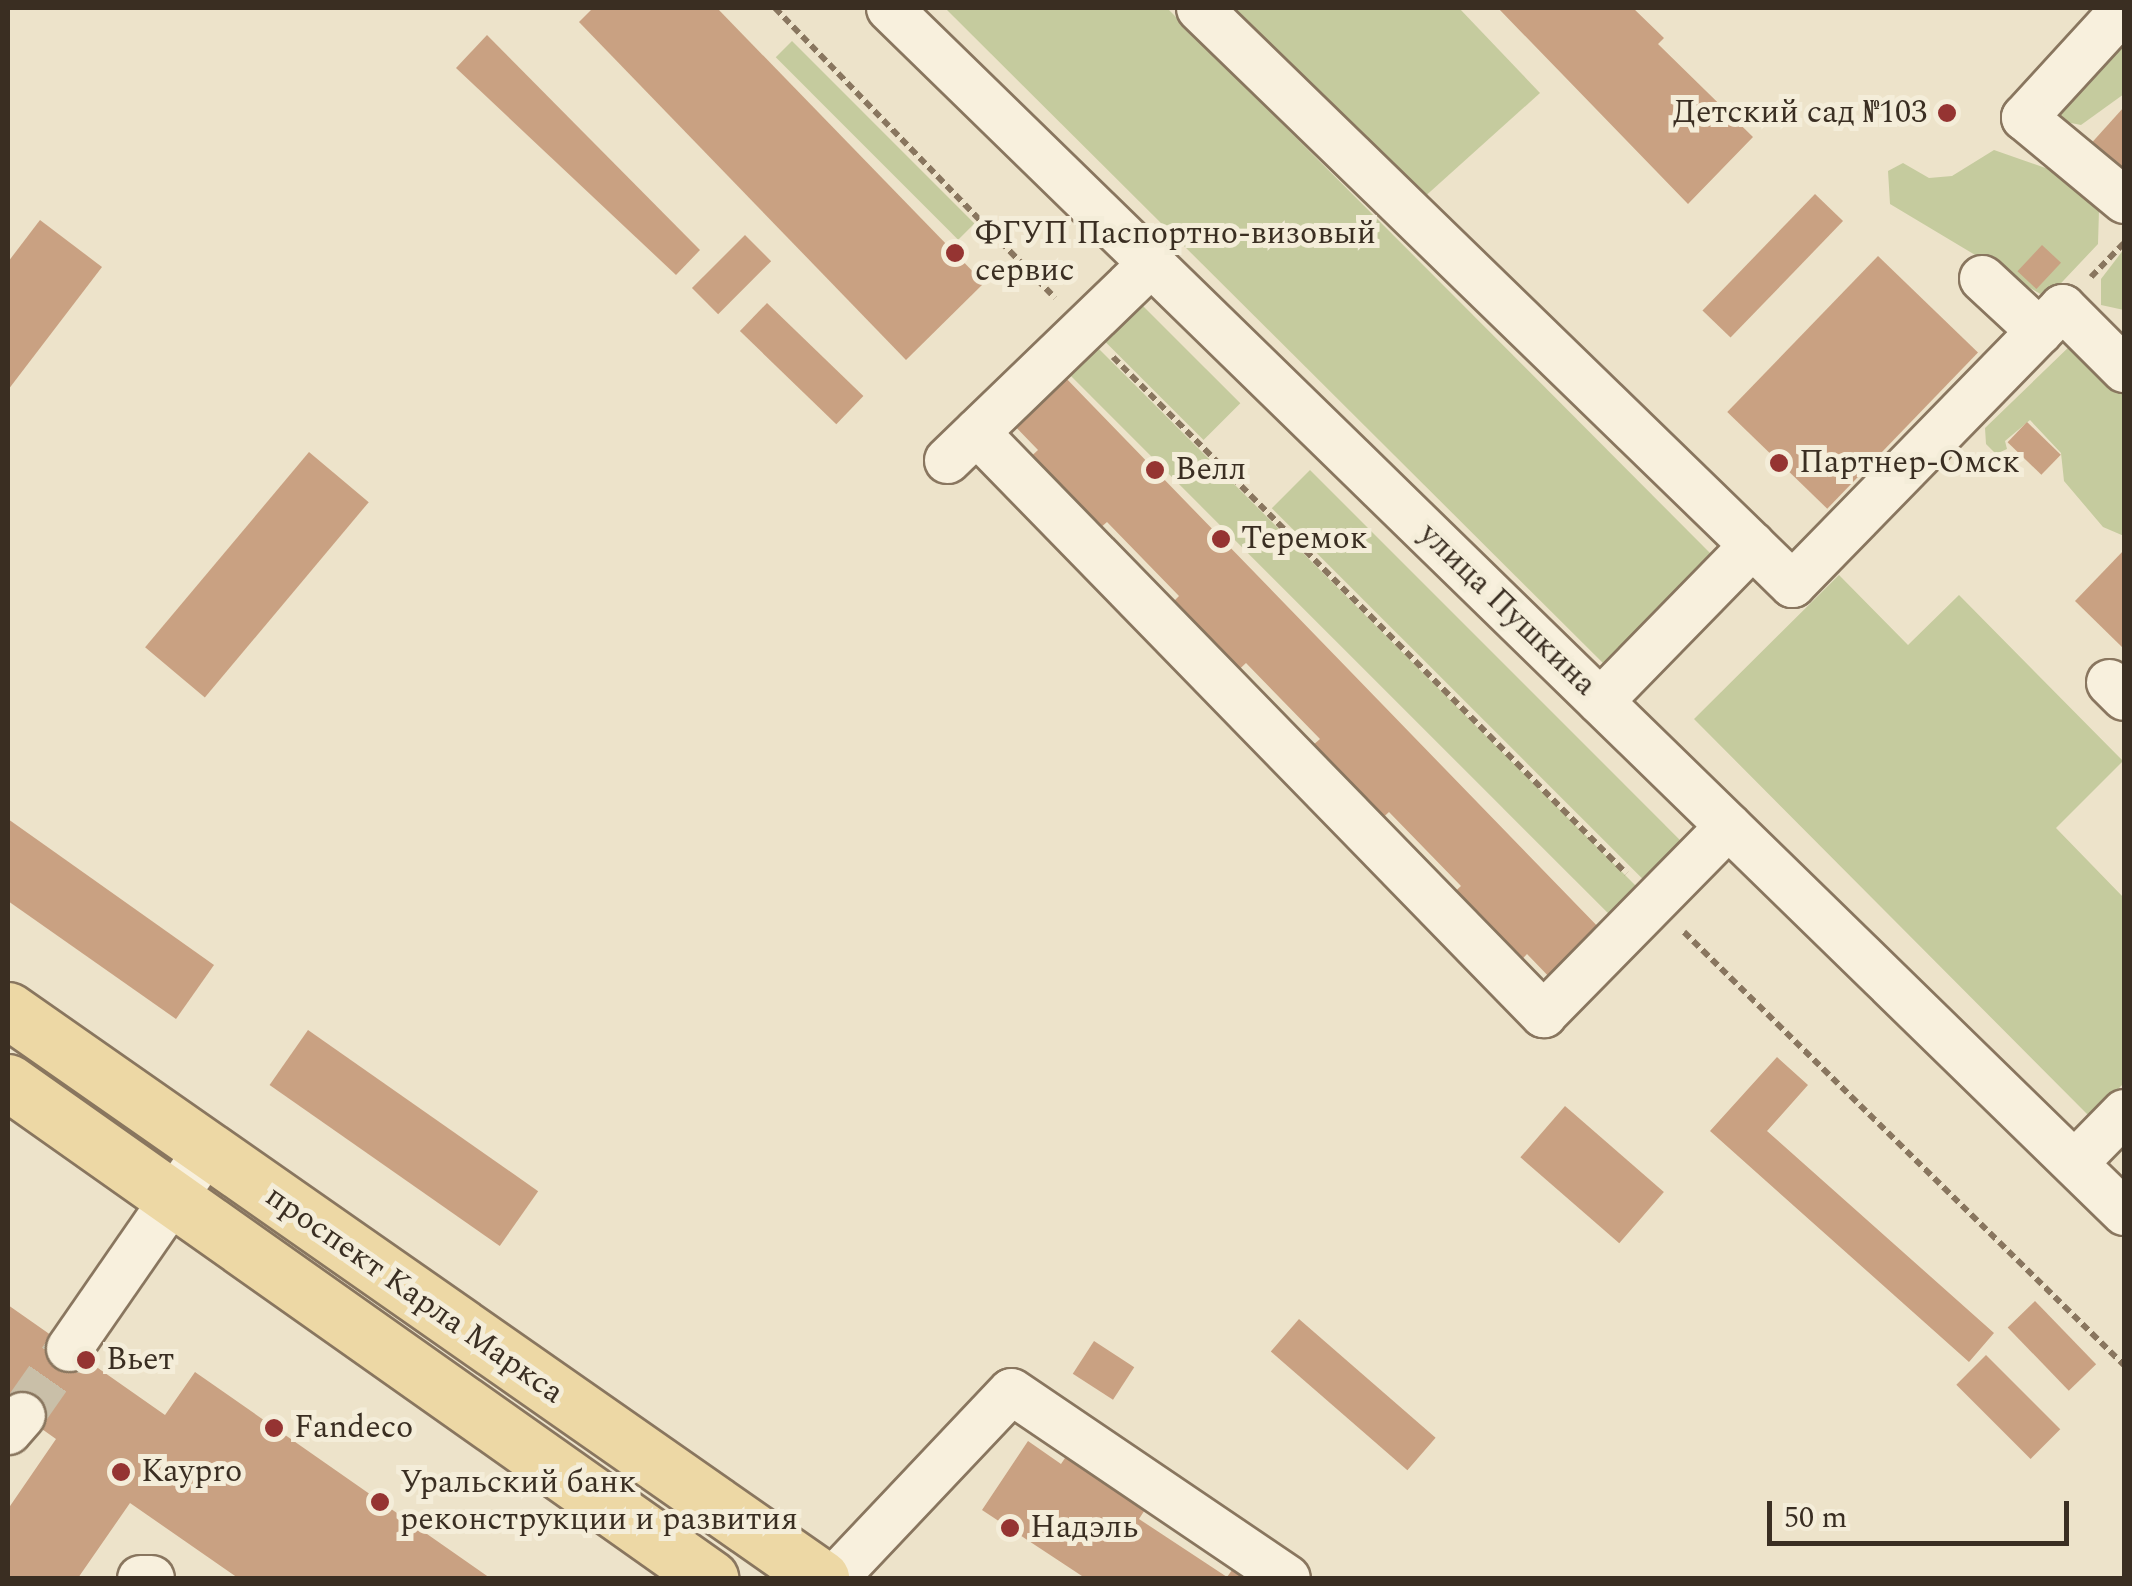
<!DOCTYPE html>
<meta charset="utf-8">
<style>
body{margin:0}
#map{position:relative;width:2132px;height:1586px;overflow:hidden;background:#ede3ca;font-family:Spectral,serif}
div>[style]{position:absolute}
.green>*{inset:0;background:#c5cb9e;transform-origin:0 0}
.building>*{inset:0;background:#c9a182;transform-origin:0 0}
.minor-tunnel>*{height:45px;margin-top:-22.5px;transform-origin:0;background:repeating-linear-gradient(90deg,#c9bfa8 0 45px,transparent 0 67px)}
.path>*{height:6px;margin-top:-3px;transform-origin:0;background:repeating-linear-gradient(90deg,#89765f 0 8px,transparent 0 13px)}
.roads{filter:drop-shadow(2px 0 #89765f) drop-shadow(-2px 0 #89765f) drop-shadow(0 2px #89765f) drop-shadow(0 -2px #89765f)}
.minor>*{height:45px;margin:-22.5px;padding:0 22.5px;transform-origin:22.5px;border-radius:22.5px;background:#f8f0dd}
.major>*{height:55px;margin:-27.5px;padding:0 27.5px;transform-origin:27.5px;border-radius:27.5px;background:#edd8a5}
.dots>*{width:28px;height:28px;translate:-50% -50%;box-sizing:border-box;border:5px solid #f4edd9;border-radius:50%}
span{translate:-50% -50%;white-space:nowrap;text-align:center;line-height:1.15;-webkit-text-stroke:10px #f4edd9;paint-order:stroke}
.poi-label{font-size:32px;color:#3a2e22}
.right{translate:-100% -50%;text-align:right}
.left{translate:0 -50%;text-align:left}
.street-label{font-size:32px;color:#3a2e22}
.frame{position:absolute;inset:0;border:10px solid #3a2e22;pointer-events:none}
.scale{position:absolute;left:1767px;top:1501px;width:302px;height:45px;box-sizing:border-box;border:5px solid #3a2e22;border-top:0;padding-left:12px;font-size:30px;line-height:35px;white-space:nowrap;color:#3a2e22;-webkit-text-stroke:8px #f4edd9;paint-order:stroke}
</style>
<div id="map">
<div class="green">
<i style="clip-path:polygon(945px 8px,1167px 8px,1714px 557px,1610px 670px)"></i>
<i style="clip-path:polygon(1225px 8px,1459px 8px,1540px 93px,1421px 200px)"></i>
<i style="clip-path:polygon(2124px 8px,2124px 94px,2081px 125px,2051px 119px)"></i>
<i style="left:792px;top:41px;width:258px;height:23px;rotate:45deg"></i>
<i style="clip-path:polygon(1994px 150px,2077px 179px,2099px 210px,2098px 244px,2047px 298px,1890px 204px,1888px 171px,1903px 163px,1929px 178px,1952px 176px)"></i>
<i style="clip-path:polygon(2124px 249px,2124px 310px,2101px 305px,2101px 279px)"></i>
<i style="left:1130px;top:293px;width:156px;height:52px;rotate:45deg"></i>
<i style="left:1091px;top:341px;width:781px;height:39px;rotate:45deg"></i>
<i style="clip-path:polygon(2073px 343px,2124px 390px,2124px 536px,2103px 527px,2064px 481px,2061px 453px,2030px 420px,2005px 441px,2007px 449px,1996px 454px,1986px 444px,1985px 428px)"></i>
<i style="left:1310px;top:470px;width:533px;height:54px;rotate:45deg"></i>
<i style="clip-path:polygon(1839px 575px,1908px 645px,1959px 595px,2123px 761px,2056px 828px,2124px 898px,2124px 1083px,2090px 1117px,1694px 719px)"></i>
</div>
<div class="building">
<i style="clip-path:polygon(593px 8px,717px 8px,984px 283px,906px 360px,579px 22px)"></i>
<i style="clip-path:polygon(1498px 8px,1633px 8px,1664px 38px,1658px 44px,1753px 137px,1688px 204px)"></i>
<i style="clip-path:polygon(487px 35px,700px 250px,676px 275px,456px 68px)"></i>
<i style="clip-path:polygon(2124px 107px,2124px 182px,2087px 148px)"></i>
<i style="left:1815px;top:194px;width:39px;height:162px;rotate:44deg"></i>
<i style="clip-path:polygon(40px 220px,102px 267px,8px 390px,8px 262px)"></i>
<i style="left:745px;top:235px;width:37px;height:75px;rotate:45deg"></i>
<i style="left:2042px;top:245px;width:26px;height:36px;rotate:43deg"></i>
<i style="left:1878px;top:256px;width:139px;height:217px;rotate:44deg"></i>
<i style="left:767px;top:303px;width:134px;height:39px;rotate:44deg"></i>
<i style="clip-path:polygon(1061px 373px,1605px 934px,1555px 983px,1527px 954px,1515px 967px,1448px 898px,1461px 886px,1389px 812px,1375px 825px,1305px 752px,1320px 739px,1246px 663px,1230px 678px,1165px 610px,1179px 596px,1107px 522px,1093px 534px,1024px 463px,1038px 450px,1011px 422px)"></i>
<i style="left:2027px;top:422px;width:47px;height:28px;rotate:44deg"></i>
<i style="left:309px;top:452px;width:78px;height:255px;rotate:40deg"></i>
<i style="clip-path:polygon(2124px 550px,2124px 649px,2075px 601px)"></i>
<i style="clip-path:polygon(8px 819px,214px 965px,176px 1019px,8px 901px)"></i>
<i style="left:308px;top:1030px;width:281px;height:67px;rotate:35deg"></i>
<i style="clip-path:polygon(1777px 1057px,1808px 1085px,1767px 1131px,1994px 1333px,1969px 1362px,1710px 1131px)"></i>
<i style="left:1565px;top:1106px;width:131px;height:68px;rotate:41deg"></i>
<i style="left:2035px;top:1301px;width:88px;height:38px;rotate:46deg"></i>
<i style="clip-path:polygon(8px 1305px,165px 1415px,195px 1372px,490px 1578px,238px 1578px,130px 1503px,78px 1578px,8px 1578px,8px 1509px,56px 1439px,8px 1405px)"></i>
<i style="left:1299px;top:1319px;width:181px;height:43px;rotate:41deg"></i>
<i style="left:1094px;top:1341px;width:48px;height:39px;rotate:33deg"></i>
<i style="left:1986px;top:1355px;width:105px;height:42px;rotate:45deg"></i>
<i style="clip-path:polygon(1028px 1441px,1061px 1464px,1069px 1452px,1148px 1505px,1139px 1519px,1227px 1577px,1235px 1566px,1254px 1578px,1085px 1578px,982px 1510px)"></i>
</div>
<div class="minor-tunnel">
<i style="left:22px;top:1415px;width:82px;rotate:-55deg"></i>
</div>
<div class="path">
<i style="left:775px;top:8px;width:403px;rotate:46deg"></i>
<i style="left:2091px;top:277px;width:47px;rotate:-45.9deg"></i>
<i style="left:1113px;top:357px;width:728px;rotate:45.17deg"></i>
<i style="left:1684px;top:932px;width:617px;rotate:44.54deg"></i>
</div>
<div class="roads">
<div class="minor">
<i style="left:889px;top:8px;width:1725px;rotate:44.27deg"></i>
<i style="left:1199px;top:8px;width:771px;rotate:44.16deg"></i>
<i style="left:1752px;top:545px;width:218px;rotate:134.3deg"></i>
<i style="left:2124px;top:8px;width:148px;rotate:132.5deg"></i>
<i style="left:2024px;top:117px;width:130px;rotate:39.7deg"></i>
<i style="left:1982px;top:278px;width:78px;rotate:42.9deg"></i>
<i style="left:976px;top:432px;width:813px;rotate:45.75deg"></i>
<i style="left:1543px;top:1014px;width:264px;rotate:-45.5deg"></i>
<i style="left:947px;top:460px;width:282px;rotate:-44deg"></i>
<i style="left:1752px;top:545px;width:56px;rotate:44.3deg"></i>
<i style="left:1792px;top:584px;width:387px;rotate:-45.7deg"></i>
<i style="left:2062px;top:307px;width:88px;rotate:45deg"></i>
<i style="left:2109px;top:682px;width:21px;rotate:45deg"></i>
<i style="left:2075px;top:1162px;width:70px;rotate:-45.6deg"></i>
<i style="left:69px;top:1348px;width:241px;rotate:-55.3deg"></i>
<i style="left:8px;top:1431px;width:21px;rotate:-49deg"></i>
<i style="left:140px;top:1578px;width:11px"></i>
<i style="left:834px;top:1578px;width:257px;rotate:-46.6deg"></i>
<i style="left:1011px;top:1391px;width:333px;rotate:34.1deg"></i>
</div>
<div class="major">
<i style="left:8px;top:1010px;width:992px;rotate:34.94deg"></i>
<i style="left:8px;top:1082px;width:860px;rotate:35.24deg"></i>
</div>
</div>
<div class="dots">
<i style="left:1947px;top:113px;background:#953432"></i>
<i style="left:955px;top:253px;background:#953432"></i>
<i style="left:1779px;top:463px;background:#953432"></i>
<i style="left:1155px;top:470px;background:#953432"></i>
<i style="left:1221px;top:539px;background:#953432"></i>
<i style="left:86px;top:1360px;background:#953432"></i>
<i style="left:274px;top:1428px;background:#953432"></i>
<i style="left:121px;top:1472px;background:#953432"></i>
<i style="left:380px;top:1502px;background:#953432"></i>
<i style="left:1010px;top:1528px;background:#953432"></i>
</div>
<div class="poi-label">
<span class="right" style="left:1927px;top:113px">Детский сад №103</span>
<span class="left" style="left:975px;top:253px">ФГУП Паспортно-визовый<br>сервис</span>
<span class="left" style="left:1799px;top:463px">Партнер-Омск</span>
<span class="left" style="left:1175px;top:470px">Велл</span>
<span class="left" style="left:1241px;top:539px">Теремок</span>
<span class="left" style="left:106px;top:1360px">Вьет</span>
<span class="left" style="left:294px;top:1428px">Fandeco</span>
<span class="left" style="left:141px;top:1472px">Kaypro</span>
<span class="left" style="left:400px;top:1502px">Уральский банк<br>реконструкции и развития</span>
<span class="left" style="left:1030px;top:1528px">Надэль</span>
</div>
<div class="street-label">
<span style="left:1507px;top:610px;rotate:44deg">улица Пушкина</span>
<span style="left:414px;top:1295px;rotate:35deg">проспект Карла Маркса</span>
</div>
<div class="frame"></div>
<div class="scale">50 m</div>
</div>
